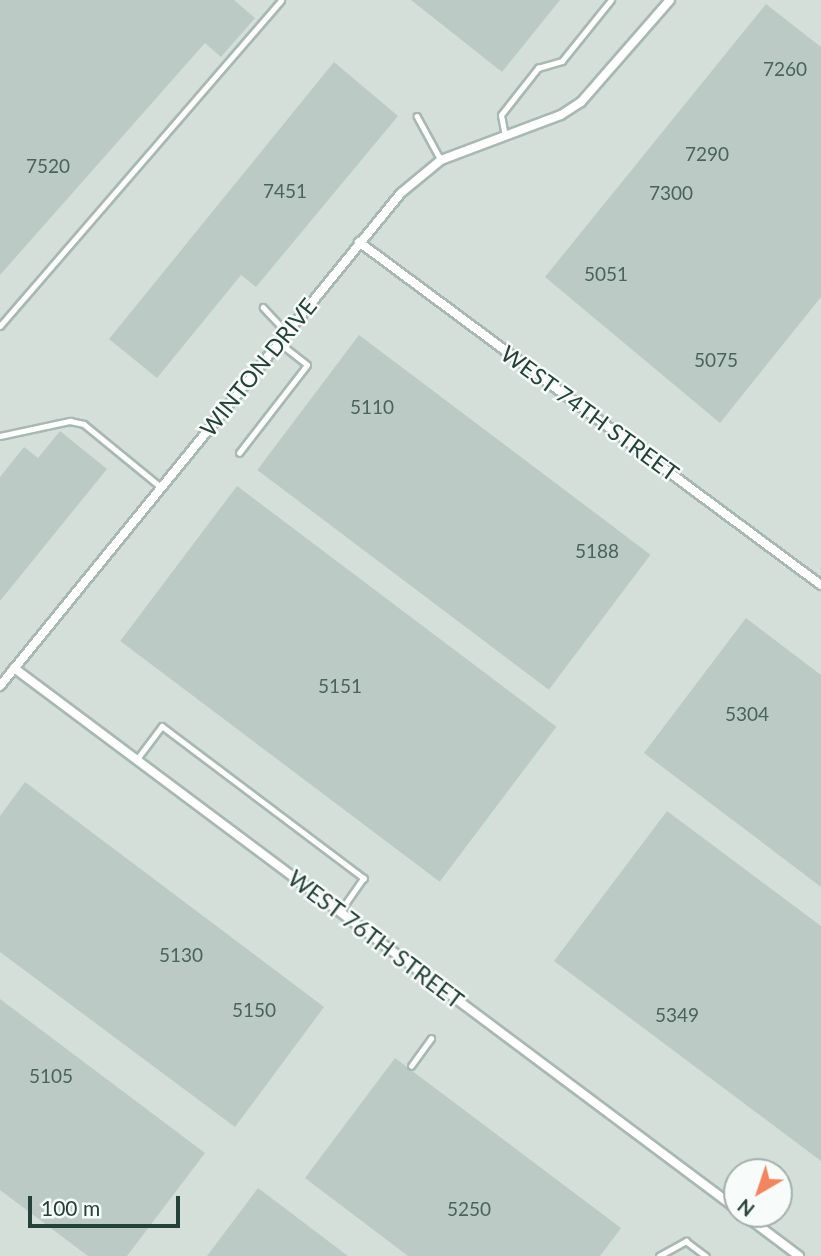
<!DOCTYPE html>
<style>
body{margin:0}
#map{position:relative;width:821px;height:1256px;overflow:hidden;background:#e6efeb;font-family:Lato,sans-serif}
div>[style]{position:absolute}
.built>*{inset:0;background:#d4dfda}
.building>*{inset:0;background:#bbcac4;transform-origin:0 0}
.roads{filter:drop-shadow(2px 0 #a8b8b2) drop-shadow(-2px 0 #a8b8b2) drop-shadow(0 2px #a8b8b2) drop-shadow(0 -2px #a8b8b2)}
.lane>*{height:4.5px;margin:-2.25px;padding:0 2.25px;transform-origin:2.25px;border-radius:2.25px;background:#fff}
.street>*{height:8px;margin:-4px;padding:0 4px;transform-origin:4px;border-radius:4px;background:#fff}
span{translate:-50% -50%;white-space:nowrap;text-align:center;line-height:1.15;-webkit-text-stroke:5px #f7fbf9;paint-order:stroke}
.number-label{font-size:19px;color:#4a645c}
.number-label span{-webkit-text-stroke-width:0}
.street-label{font-size:23px;color:#24423a}
.north{position:absolute;left:723px;top:1158px;width:70px;height:70px;box-sizing:border-box;background:#f7fbf9;border:2px solid #a3b1ad;border-radius:50%;rotate:219deg;font-size:19px;font-weight:700;line-height:28px;text-align:center;color:#24423a}
.north::after{content:'';display:block;margin:auto;width:24px;height:32px;background:#f4845f;clip-path:polygon(50% 0,100% 100%,50% 72%,0 100%)}
.scale{position:absolute;left:28px;top:1196px;width:152px;height:32px;box-sizing:border-box;border:4px solid #24423a;border-top:0;padding-left:9px;font-size:21px;line-height:24px;white-space:nowrap;color:#24423a;-webkit-text-stroke:5px #f7fbf9;paint-order:stroke}
</style>
<div id="map">
<div class="built">
<i style="clip-path:polygon(evenodd,0 0,821px 0,821px 1256px,0 1256px,0 0,737px 1172px,779px 1172px,779px 1214px,737px 1214px,737px 1172px)"></i>
</div>
<div class="building">
<i style="clip-path:polygon(0 0,234px 0,255px 18px,221px 57px,205px 43px,0 275px)"></i>
<i style="clip-path:polygon(411px 0,560px 0,502px 72px)"></i>
<i style="clip-path:polygon(766px 4px,821px 47px,821px 297px,720px 423px,545px 277px)"></i>
<i style="clip-path:polygon(334px 62px,398px 116px,256px 287px,241px 275px,157px 378px,109px 339px)"></i>
<i style="left:359px;top:335px;width:365px;height:169px;rotate:37deg"></i>
<i style="clip-path:polygon(60px 431px,107px 469px,0 601px,0 477px,24px 447px,38px 458px)"></i>
<i style="left:237px;top:486px;width:400px;height:194px;rotate:37deg"></i>
<i style="clip-path:polygon(746px 618px,821px 675px,821px 887px,644px 753px)"></i>
<i style="clip-path:polygon(25px 782px,324px 1007px,235px 1127px,0 952px,0 816px)"></i>
<i style="clip-path:polygon(667px 811px,821px 926px,821px 1161px,554px 961px)"></i>
<i style="clip-path:polygon(0 999px,205px 1153px,127px 1256px,88px 1256px,0 1190px)"></i>
<i style="clip-path:polygon(395px 1058px,621px 1228px,600px 1256px,408px 1256px,305px 1178px)"></i>
<i style="clip-path:polygon(258px 1188px,348px 1256px,207px 1256px)"></i>
</div>
<div class="roads">
<div class="lane">
<i style="left:417px;top:116px;width:50px;rotate:61.4deg"></i>
<i style="left:505px;top:136px;width:21px;rotate:-101deg"></i>
<i style="left:501px;top:115px;width:60px;rotate:-51.8deg"></i>
<i style="left:538px;top:68px;width:25px;rotate:-16deg"></i>
<i style="left:562px;top:61px;width:78px;rotate:-51.2deg"></i>
<i style="left:263px;top:307px;width:34px;rotate:47deg"></i>
<i style="left:0;top:326px;width:430px;rotate:-49.2deg"></i>
<i style="left:0;top:436px;width:72px;rotate:-12.1deg"></i>
<i style="left:70px;top:421px;width:14px;rotate:12deg"></i>
<i style="left:84px;top:424px;width:99px;rotate:39.3deg"></i>
<i style="left:239px;top:453px;width:111px;rotate:-52.3deg"></i>
<i style="left:307px;top:365px;width:34px;rotate:-142deg"></i>
<i style="left:137px;top:759px;width:41px;rotate:-52.9deg"></i>
<i style="left:162px;top:726px;width:253px;rotate:37deg"></i>
<i style="left:364px;top:878px;width:40px;rotate:124.9deg"></i>
<i style="left:411px;top:1066px;width:34px;rotate:-54deg"></i>
<i style="left:659px;top:1256px;width:31px;rotate:-29deg"></i>
<i style="left:686px;top:1241px;width:25px;rotate:37deg"></i>
</div>
<div class="street">
<i style="left:359px;top:242px;width:575px;rotate:36.59deg"></i>
<i style="left:14px;top:668px;width:903px;rotate:36.81deg"></i>
<i style="left:0;top:686px;width:635px;rotate:-50.88deg"></i>
<i style="left:401px;top:193px;width:52px;rotate:-39.5deg"></i>
<i style="left:441px;top:160px;width:128px;rotate:-20.6deg"></i>
<i style="left:561px;top:115px;width:24px;rotate:-33deg"></i>
<i style="left:581px;top:102px;width:135px;rotate:-48.9deg"></i>
<i style="left:743px;top:1214px;width:70px;rotate:36.9deg"></i>
</div>
</div>
<div class="number-label">
<span style="left:785px;top:69px">7260</span>
<span style="left:707px;top:154px">7290</span>
<span style="left:48px;top:166px">7520</span>
<span style="left:285px;top:191px">7451</span>
<span style="left:671px;top:193px">7300</span>
<span style="left:606px;top:274px">5051</span>
<span style="left:716px;top:360px">5075</span>
<span style="left:372px;top:407px">5110</span>
<span style="left:597px;top:551px">5188</span>
<span style="left:340px;top:686px">5151</span>
<span style="left:747px;top:714px">5304</span>
<span style="left:181px;top:955px">5130</span>
<span style="left:254px;top:1010px">5150</span>
<span style="left:677px;top:1015px">5349</span>
<span style="left:51px;top:1076px">5105</span>
<span style="left:469px;top:1209px">5250</span>
</div>
<div class="street-label">
<span style="left:258px;top:367px;rotate:-51deg">WINTON DRIVE</span>
<span style="left:590px;top:413px;rotate:36deg">WEST 74TH STREET</span>
<span style="left:376px;top:939px;rotate:37deg">WEST 76TH STREET</span>
</div>
<div class="north">N</div>
<div class="scale">100 m</div>
</div>
